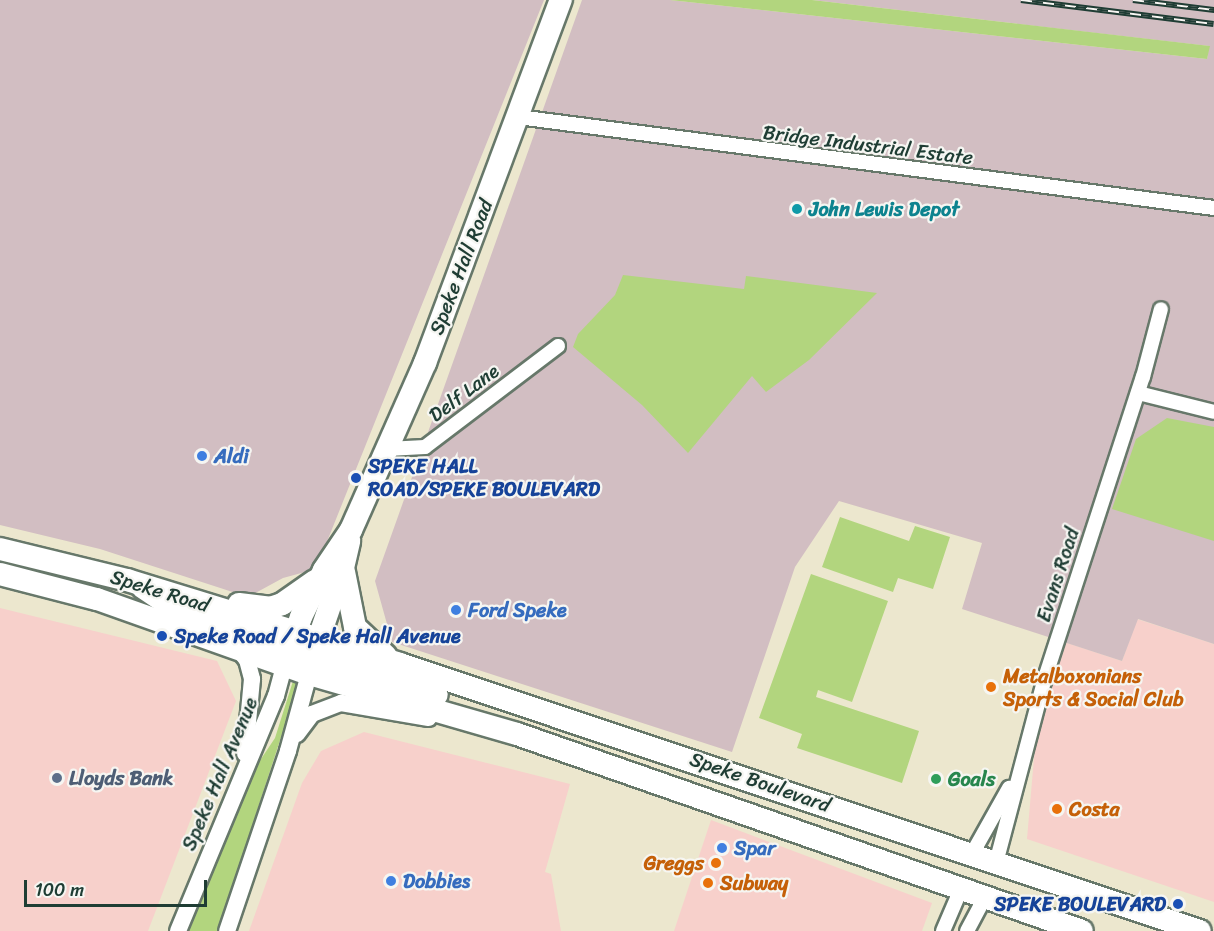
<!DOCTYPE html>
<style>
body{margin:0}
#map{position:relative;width:1214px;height:931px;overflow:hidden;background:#ece7ce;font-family:Sriracha,sans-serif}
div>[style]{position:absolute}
.built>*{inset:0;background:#f7d0cb}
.industrial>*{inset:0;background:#d2bec2}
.green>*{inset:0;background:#b2d57e}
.roads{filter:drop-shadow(2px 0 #67786a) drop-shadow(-2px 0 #67786a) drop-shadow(0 2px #67786a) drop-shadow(0 -2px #67786a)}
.minor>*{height:14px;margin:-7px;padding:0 7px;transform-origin:7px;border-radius:7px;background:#fff}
.tertiary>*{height:16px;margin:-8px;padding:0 8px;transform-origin:8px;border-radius:8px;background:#fff}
.trunk>*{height:22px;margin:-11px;padding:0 11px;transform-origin:11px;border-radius:11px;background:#fff}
.rail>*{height:6px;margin-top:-3px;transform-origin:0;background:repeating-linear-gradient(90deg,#f6f6f2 0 11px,#1f3d34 0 22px);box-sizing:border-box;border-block:2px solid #1f3d34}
.dots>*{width:16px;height:16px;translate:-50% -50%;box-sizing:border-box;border:3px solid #f6f6f2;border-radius:50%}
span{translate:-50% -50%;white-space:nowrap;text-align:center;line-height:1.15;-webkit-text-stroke:4.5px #f6f6f2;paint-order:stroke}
.street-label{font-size:20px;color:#1f3d34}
.culture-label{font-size:20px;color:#0d838f;font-weight:700}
.left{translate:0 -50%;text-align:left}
.shop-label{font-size:20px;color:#366cbe;font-weight:700}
.transit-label{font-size:20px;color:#164399;font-weight:700}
.right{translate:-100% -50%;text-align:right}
.food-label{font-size:20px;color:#c56008;font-weight:700}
.service-label{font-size:20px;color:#4e5e75;font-weight:700}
.leisure-label{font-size:20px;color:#27864d;font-weight:700}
.scale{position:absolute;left:24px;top:880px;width:183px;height:27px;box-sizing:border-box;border:3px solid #1f3d34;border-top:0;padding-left:8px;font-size:18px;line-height:21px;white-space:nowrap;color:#1f3d34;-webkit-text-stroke:4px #f6f6f2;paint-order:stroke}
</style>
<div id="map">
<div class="built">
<i style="clip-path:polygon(0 608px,217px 661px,236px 701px,148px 931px,0 931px)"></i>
<i style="clip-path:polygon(1137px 619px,1214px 644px,1214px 902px,1027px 839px,1036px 735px,1064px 642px,1122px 661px)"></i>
<i style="clip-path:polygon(364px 732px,570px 784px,545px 872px,551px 874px,561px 931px,249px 931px,302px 783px,321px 751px)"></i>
<i style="clip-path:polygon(711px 820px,932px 903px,922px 931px,674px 931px)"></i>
</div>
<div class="industrial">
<i style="clip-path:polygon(0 0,544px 0,316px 569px,283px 578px,248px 597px,100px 549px,0 525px)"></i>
<i style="clip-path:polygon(582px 0,670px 0,1207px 59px,1209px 46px,812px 0,1214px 0,1214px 644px,1138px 619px,1122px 661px,962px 609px,982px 543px,839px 501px,795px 567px,732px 752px,392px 642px,375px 581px)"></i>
</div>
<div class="green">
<i style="clip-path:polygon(670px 0,812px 0,1210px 46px,1207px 59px)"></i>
<i style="clip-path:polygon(623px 275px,744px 289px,746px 276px,877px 293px,809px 360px,766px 392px,752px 376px,688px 453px,642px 405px,573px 347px,578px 334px,615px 295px)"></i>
<i style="clip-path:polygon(1167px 418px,1214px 427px,1214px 541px,1112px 509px,1136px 439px)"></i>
<i style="clip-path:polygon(840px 517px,909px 541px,915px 526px,950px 537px,933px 589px,898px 578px,893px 592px,822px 567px)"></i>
<i style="clip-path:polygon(811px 574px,888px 601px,852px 702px,818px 690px,816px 697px,919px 731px,902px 783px,797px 748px,802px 734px,759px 718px)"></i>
<i style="clip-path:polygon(293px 681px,299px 682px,218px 931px,181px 931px,231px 804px,275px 738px)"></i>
</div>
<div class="roads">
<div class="minor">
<i style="left:518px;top:117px;width:702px;rotate:7.45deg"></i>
<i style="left:1138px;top:393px;width:78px;rotate:14deg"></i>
<i style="left:387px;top:449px;width:38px;rotate:-3deg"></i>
<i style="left:425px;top:447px;width:167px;rotate:-37.2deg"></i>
<i style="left:972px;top:854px;width:76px;rotate:-60.7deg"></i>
<i style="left:996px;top:863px;width:188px;rotate:-75.2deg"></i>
<i style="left:1044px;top:681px;width:320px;rotate:-72deg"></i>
<i style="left:1143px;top:377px;width:70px;rotate:-75.2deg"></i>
<i style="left:943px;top:931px;width:46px;rotate:-66.8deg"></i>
<i style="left:967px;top:931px;width:38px;rotate:-62deg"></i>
</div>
<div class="tertiary">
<i style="left:140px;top:589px;width:34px;rotate:34deg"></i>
<i style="left:168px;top:608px;width:128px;rotate:18.2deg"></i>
<i style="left:290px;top:648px;width:32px;rotate:54deg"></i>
<i style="left:309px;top:674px;width:80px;rotate:105.3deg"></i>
<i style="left:288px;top:751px;width:190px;rotate:108.7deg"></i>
<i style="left:239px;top:650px;width:13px;rotate:51deg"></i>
<i style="left:247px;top:660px;width:20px;rotate:75deg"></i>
<i style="left:252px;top:679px;width:75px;rotate:95.3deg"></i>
<i style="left:297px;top:734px;width:25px;rotate:-53deg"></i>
<i style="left:312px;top:714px;width:31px;rotate:-21deg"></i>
<i style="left:341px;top:703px;width:89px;rotate:9.7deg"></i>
<i style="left:178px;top:931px;width:255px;rotate:-67.4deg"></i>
<i style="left:276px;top:696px;width:31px;rotate:-75deg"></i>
</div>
<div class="trunk">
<i style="left:0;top:549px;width:131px;rotate:13.7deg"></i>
<i style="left:127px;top:580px;width:286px;rotate:17.1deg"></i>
<i style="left:400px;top:664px;width:843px;rotate:18.46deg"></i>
<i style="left:344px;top:572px;width:56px;rotate:78.7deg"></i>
<i style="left:355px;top:627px;width:42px;rotate:43.1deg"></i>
<i style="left:0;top:574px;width:100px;rotate:14.5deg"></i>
<i style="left:97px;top:599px;width:225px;rotate:19.5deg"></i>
<i style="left:309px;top:674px;width:216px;rotate:16.1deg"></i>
<i style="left:517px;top:734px;width:598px;rotate:19.22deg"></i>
<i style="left:239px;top:604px;width:31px;rotate:7deg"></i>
<i style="left:270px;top:608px;width:13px;rotate:-18deg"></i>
<i style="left:282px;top:604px;width:40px;rotate:-34.9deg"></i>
<i style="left:295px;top:633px;width:31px;rotate:54deg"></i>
<i style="left:313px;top:658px;width:129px;rotate:16.6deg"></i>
<i style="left:314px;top:652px;width:89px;rotate:-71deg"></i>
<i style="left:343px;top:568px;width:28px;rotate:-77deg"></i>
<i style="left:284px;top:666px;width:52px;rotate:-70.9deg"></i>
<i style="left:301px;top:617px;width:52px;rotate:-63.9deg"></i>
<i style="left:324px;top:570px;width:48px;rotate:-56deg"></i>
<i style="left:351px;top:530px;width:183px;rotate:-66.1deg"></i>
<i style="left:425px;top:363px;width:388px;rotate:-69.5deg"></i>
</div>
</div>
<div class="rail">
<i style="left:1021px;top:0;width:194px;rotate:7.1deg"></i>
<i style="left:1133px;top:0;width:82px;rotate:7deg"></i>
</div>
<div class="dots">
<i style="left:797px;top:209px;background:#0f9aa8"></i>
<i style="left:202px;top:456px;background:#3f7fe0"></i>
<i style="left:356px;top:478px;background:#1a4fb4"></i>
<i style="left:456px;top:610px;background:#3f7fe0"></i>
<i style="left:162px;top:636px;background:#1a4fb4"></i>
<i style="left:991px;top:687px;background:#e8710a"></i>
<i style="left:57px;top:778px;background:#5c6f8a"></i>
<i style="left:936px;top:779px;background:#2e9e5b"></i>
<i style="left:1057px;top:809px;background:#e8710a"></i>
<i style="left:722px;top:848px;background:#3f7fe0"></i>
<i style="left:716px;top:863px;background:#e8710a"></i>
<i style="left:391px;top:881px;background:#3f7fe0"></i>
<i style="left:708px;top:883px;background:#e8710a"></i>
<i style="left:1178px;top:904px;background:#1a4fb4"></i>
</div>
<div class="street-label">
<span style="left:868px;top:145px;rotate:7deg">Bridge Industrial Estate</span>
<span style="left:461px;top:267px;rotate:-69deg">Speke Hall Road</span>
<span style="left:464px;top:393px;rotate:-37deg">Delf Lane</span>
<span style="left:1058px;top:575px;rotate:-72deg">Evans Road</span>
<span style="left:160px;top:591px;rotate:17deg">Speke Road</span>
<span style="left:220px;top:774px;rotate:-67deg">Speke Hall Avenue</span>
<span style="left:760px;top:782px;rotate:19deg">Speke Boulevard</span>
</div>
<div class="culture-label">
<span class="left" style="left:809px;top:209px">John Lewis Depot</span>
</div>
<div class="shop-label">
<span class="left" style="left:214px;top:456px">Aldi</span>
<span class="left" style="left:468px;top:610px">Ford Speke</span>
<span class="left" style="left:734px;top:848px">Spar</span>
<span class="left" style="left:403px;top:881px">Dobbies</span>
</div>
<div class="transit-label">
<span class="left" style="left:368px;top:478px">SPEKE HALL<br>ROAD/SPEKE BOULEVARD</span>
<span class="left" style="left:174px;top:636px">Speke Road / Speke Hall Avenue</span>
<span class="right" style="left:1166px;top:904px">SPEKE BOULEVARD</span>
</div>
<div class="food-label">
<span class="left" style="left:1003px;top:688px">Metalboxonians<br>Sports &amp; Social Club</span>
<span class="left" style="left:1069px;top:809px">Costa</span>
<span class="right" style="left:704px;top:863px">Greggs</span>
<span class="left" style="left:720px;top:883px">Subway</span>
</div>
<div class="service-label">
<span class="left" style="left:69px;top:778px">Lloyds Bank</span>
</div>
<div class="leisure-label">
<span class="left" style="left:948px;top:779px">Goals</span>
</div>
<div class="scale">100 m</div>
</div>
